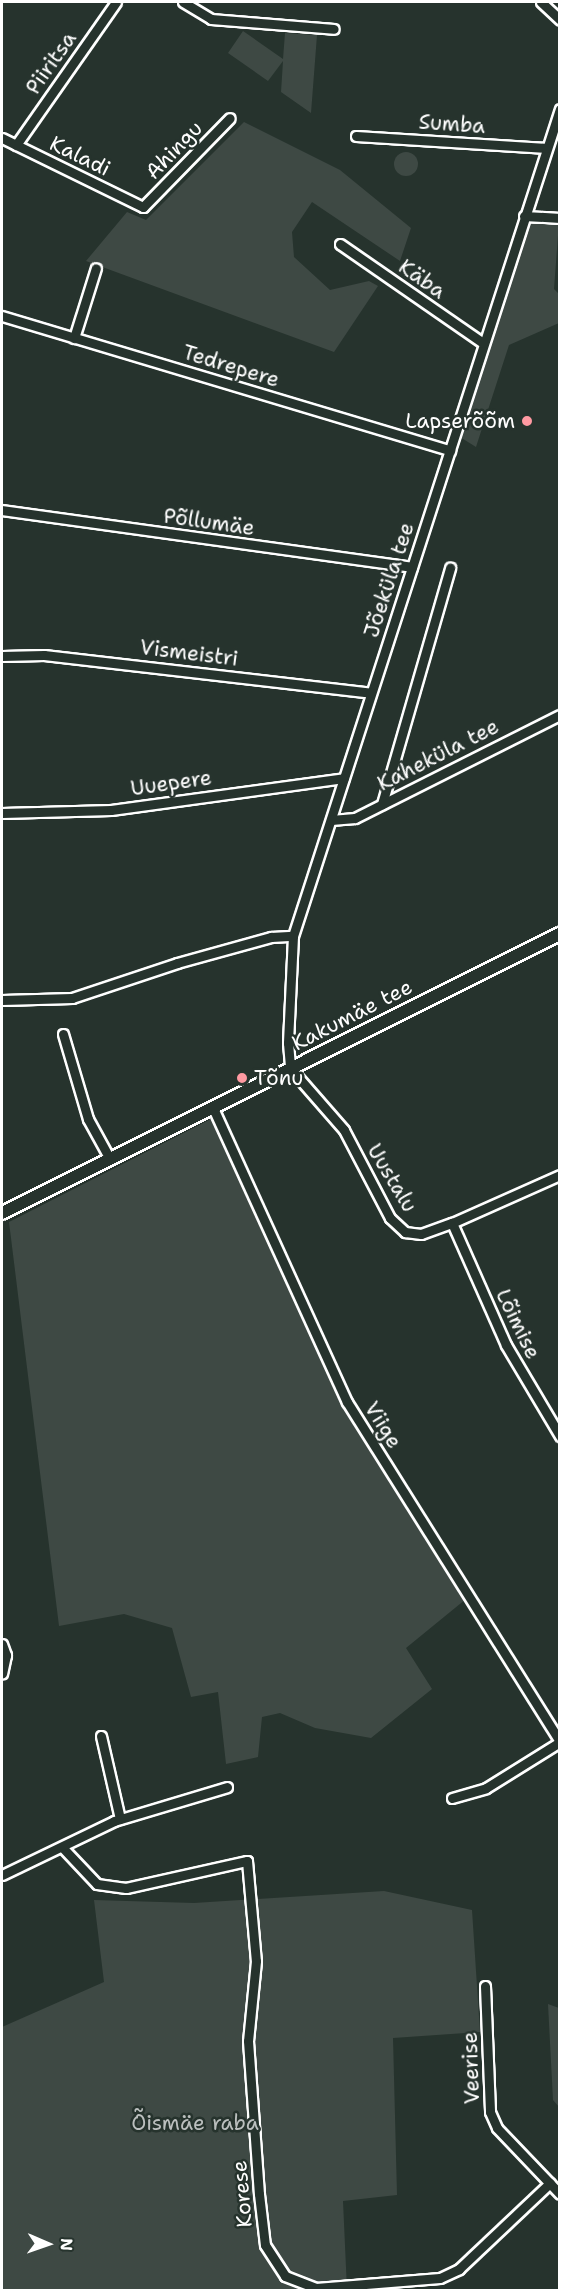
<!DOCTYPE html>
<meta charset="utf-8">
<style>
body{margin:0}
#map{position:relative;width:561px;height:2292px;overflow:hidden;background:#26332d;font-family:"Shantell Sans",sans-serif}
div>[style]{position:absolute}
.green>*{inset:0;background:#3e4944}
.round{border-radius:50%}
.roads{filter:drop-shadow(2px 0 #fff) drop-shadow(-2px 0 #fff) drop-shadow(0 2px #fff) drop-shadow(0 -2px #fff)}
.street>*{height:9px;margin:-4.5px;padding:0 4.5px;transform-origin:4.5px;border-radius:4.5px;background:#26332d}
.secondary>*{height:12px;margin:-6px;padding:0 6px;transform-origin:6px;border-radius:6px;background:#26332d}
.dots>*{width:16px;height:16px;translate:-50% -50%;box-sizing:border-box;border:3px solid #26332d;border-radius:50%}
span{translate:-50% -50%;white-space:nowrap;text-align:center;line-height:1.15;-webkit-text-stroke:5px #26332d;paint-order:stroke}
.street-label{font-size:21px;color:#fff}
.poi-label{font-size:21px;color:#fff}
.right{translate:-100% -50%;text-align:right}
.left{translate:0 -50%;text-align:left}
.park-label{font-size:21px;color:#bbbfbe}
.frame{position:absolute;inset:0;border:3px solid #fff;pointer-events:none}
.north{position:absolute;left:18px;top:2214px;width:60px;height:60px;-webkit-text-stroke:4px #26332d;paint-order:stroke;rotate:92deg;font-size:16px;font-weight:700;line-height:24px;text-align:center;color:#fff}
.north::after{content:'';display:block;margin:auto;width:21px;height:27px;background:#fff;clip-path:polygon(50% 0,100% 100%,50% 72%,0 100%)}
</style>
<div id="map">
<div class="green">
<i style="clip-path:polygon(243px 31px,283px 59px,285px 33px,317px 35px,311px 113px,281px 92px,283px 61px,268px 81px,228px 53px)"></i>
<i style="clip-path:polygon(244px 122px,340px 170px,411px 228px,400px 261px,312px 202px,292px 232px,294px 257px,330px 290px,369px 281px,378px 286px,334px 352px,86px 261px,127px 212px,146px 220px)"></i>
<i class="round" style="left:394px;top:152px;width:24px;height:24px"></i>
<i style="clip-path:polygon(531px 220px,559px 222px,554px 289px,559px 294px,559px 323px,509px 345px,476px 447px,460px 437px)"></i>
<i style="clip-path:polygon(213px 1118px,263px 1218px,323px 1365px,466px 1599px,406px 1648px,432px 1689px,371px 1738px,315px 1728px,280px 1713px,262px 1717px,258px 1757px,226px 1764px,218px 1692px,191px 1697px,172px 1628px,124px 1614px,59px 1626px,9px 1222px)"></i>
<i style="clip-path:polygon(384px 1891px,472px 1910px,480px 2032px,393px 2038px,397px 2195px,343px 2201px,347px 2290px,2px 2290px,2px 2027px,104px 1982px,94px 1900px,194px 1903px)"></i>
<i style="clip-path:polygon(548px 2004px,559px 2008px,559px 2107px,553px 2100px)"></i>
</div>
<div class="roads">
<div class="street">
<i style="left:183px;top:2px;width:33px;rotate:31deg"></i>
<i style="left:211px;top:19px;width:123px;rotate:4.6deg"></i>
<i style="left:541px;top:2px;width:26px;rotate:43deg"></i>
<i style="left:560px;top:109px;width:869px;rotate:107.89deg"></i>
<i style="left:293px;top:936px;width:107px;rotate:92.7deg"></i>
<i style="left:288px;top:1043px;width:25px;rotate:85deg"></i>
<i style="left:290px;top:1068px;width:82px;rotate:48.9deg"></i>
<i style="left:344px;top:1130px;width:99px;rotate:62.4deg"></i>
<i style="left:390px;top:1218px;width:21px;rotate:43deg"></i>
<i style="left:405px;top:1232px;width:16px;rotate:7deg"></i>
<i style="left:421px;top:1234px;width:33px;rotate:-20deg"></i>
<i style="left:452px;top:1223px;width:118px;rotate:-24deg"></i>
<i style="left:356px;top:136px;width:191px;rotate:3.6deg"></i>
<i style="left:2px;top:138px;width:157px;rotate:26.1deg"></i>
<i style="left:143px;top:207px;width:124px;rotate:-45.7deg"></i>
<i style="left:16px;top:145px;width:174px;rotate:-55deg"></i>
<i style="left:524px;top:216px;width:36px;rotate:3deg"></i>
<i style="left:340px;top:244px;width:174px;rotate:34.7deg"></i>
<i style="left:2px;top:316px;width:468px;rotate:16.7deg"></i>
<i style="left:74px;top:338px;width:73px;rotate:-72.6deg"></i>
<i style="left:2px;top:510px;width:414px;rotate:7.9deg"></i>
<i style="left:2px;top:656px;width:42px;rotate:-1.4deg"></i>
<i style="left:44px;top:655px;width:329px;rotate:6.6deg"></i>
<i style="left:382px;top:804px;width:246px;rotate:-73.9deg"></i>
<i style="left:2px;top:813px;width:109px;rotate:-1.6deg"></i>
<i style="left:111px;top:810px;width:235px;rotate:-7.8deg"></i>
<i style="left:331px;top:820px;width:24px;rotate:-5deg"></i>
<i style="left:355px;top:818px;width:229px;rotate:-26.7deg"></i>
<i style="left:2px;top:1000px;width:70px;rotate:-1.6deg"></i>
<i style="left:72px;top:998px;width:111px;rotate:-18.4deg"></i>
<i style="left:177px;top:963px;width:98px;rotate:-15.5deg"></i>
<i style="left:271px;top:937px;width:22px;rotate:-3deg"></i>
<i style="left:63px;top:1034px;width:89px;rotate:73.6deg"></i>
<i style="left:88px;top:1119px;width:46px;rotate:61.2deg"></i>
<i style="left:213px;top:1108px;width:323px;rotate:65.5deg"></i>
<i style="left:347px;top:1402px;width:400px;rotate:57.9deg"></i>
<i style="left:452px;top:1223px;width:133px;rotate:66.1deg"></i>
<i style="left:506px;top:1345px;width:106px;rotate:59.3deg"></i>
<i style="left:2px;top:1644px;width:12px;rotate:70deg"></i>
<i style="left:6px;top:1655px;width:19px;rotate:102deg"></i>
<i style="left:101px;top:1736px;width:85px;rotate:77.1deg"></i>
<i style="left:452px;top:1798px;width:35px;rotate:-16deg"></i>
<i style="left:486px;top:1788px;width:87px;rotate:-31.9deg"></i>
<i style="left:62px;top:1847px;width:51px;rotate:46.6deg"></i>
<i style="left:97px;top:1884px;width:29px;rotate:8deg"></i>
<i style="left:126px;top:1888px;width:124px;rotate:-12.6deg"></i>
<i style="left:247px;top:1861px;width:100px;rotate:84.9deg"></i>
<i style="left:256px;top:1961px;width:80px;rotate:95.7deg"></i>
<i style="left:248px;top:2041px;width:153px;rotate:85.9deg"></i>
<i style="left:259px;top:2194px;width:51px;rotate:83.3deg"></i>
<i style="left:265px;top:2245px;width:37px;rotate:57deg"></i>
<i style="left:285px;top:2276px;width:33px;rotate:21deg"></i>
<i style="left:316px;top:2288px;width:124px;rotate:-4.6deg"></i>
<i style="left:440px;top:2278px;width:21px;rotate:-25deg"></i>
<i style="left:459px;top:2269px;width:125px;rotate:-43.4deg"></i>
<i style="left:2px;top:1875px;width:124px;rotate:-25.7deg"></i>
<i style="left:114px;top:1821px;width:118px;rotate:-16.7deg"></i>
<i style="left:485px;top:1986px;width:126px;rotate:87.7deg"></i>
<i style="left:490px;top:2112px;width:17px;rotate:66deg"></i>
<i style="left:497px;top:2128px;width:91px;rotate:46.3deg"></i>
</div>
<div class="secondary">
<i style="left:2px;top:1213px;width:624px;rotate:-26.57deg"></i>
</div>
</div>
<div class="dots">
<i style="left:527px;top:421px;background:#ff9aa2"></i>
<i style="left:242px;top:1078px;background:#ff9aa2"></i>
</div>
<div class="street-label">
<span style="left:51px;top:63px;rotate:-55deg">Piiritsa</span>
<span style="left:452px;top:124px;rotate:4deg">Sumba</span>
<span style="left:174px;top:150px;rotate:-46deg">Ahingu</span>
<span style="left:80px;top:156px;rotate:26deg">Kaladi</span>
<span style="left:422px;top:279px;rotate:35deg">Käba</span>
<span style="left:231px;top:366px;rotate:17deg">Tedrepere</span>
<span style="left:209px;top:522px;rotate:8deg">Põllumäe</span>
<span style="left:389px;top:580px;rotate:-72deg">Jõeküla tee</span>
<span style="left:189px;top:653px;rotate:7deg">Vismeistri</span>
<span style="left:438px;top:755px;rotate:-27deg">Kaheküla tee</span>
<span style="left:171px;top:783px;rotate:-8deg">Uuepere</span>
<span style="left:352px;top:1015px;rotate:-27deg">Kakumäe tee</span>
<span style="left:392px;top:1178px;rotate:59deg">Uustalu</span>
<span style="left:518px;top:1324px;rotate:64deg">Lõimise</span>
<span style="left:383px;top:1425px;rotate:58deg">Viige</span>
<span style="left:471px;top:2068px;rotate:-92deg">Veerise</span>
<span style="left:242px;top:2194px;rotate:-95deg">Korese</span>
</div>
<div class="poi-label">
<span class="right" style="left:515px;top:421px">Lapserõõm</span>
<span class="left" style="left:254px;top:1078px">Tõnu</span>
</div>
<div class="park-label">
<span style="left:195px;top:2123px">Õismäe raba</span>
</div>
<div class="frame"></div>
<div class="north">N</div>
</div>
